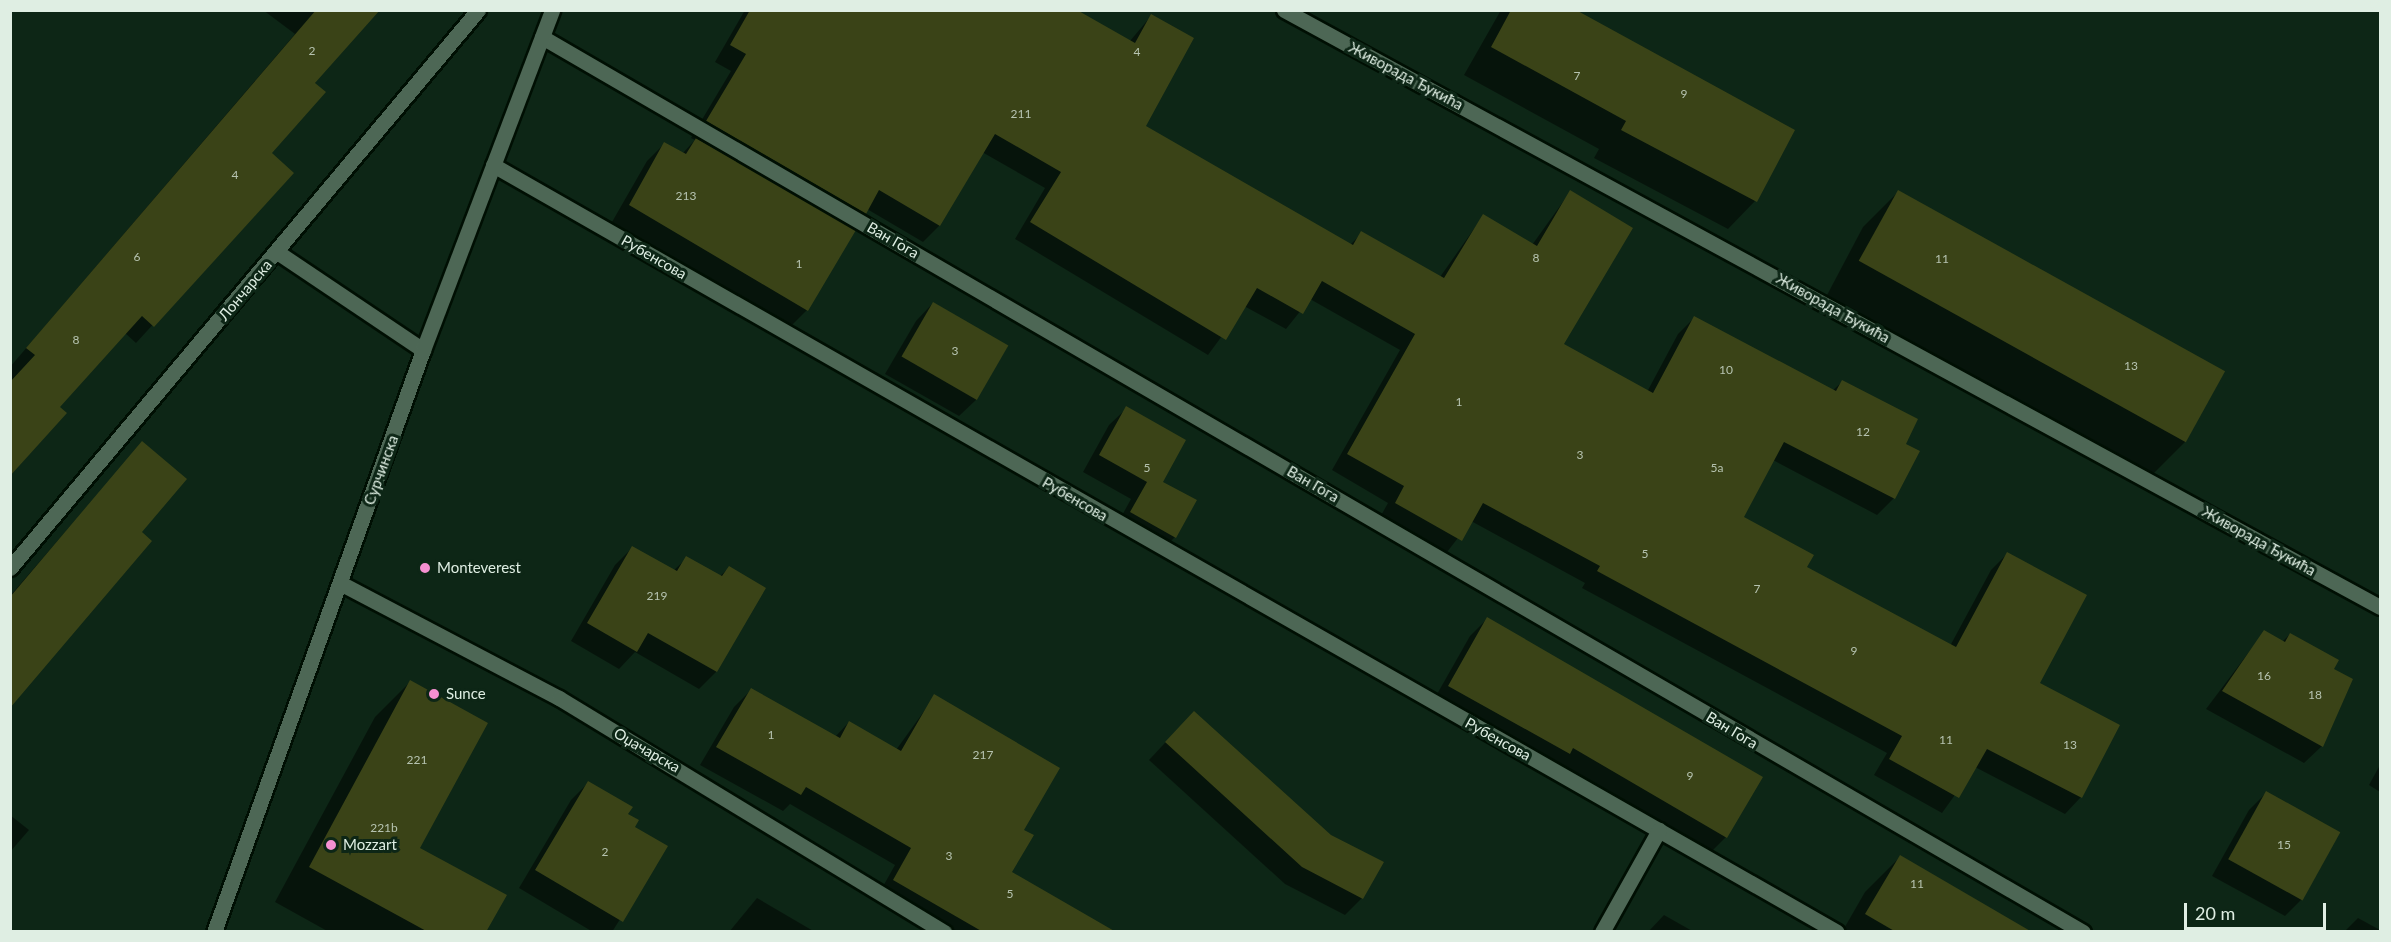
<!DOCTYPE html>
<meta charset="utf-8">
<style>
body{margin:0}
#map{position:relative;width:2391px;height:942px;overflow:hidden;background:#0d2616;font-family:Lato,sans-serif}
div>[style]{position:absolute}
.shadow>*{inset:0;background:#0007}
.building>*{inset:0;background:#3a4317;transform-origin:0 0}
.roads{filter:drop-shadow(2px 0 #000f03) drop-shadow(-2px 0 #000f03) drop-shadow(0 2px #000f03) drop-shadow(0 -2px #000f03)}
.service>*{height:15px;margin:-7.5px;padding:0 7.5px;transform-origin:7.5px;border-radius:7.5px;background:#4d6755}
.minor>*{height:15px;margin:-7.5px;padding:0 7.5px;transform-origin:7.5px;border-radius:7.5px;background:#4d6755}
.secondary>*{height:15px;margin:-7.5px;padding:0 7.5px;transform-origin:7.5px;border-radius:7.5px;background:#4d6755}
.dots>*{width:16px;height:16px;translate:-50% -50%;box-sizing:border-box;border:3px solid #0d2616;border-radius:50%}
span{translate:-50% -50%;white-space:nowrap;text-align:center;line-height:1.15;-webkit-text-stroke:6px #0d2616;paint-order:stroke}
.number-label{font-size:12px;color:#b6c3b0}
.number-label span{-webkit-text-stroke-width:0}
.street-label{font-size:15px;color:#dfeee3}
.poi-label{font-size:15px;color:#dfeee3}
.left{translate:0 -50%;text-align:left}
.frame{position:absolute;inset:0;border:12px solid #dfeee3;pointer-events:none}
.scale{position:absolute;left:2184px;top:903px;width:142px;height:27px;box-sizing:border-box;border:3px solid #dfeee3;border-top:0;padding-left:8px;font-size:18px;line-height:21px;white-space:nowrap;color:#dfeee3;-webkit-text-stroke:4px #0d2616;paint-order:stroke}
</style>
<div id="map">
<div class="shadow">
<i style="clip-path:polygon(263px 10px,362px 10px,270px 153px,292px 173px,136px 343px,125px 333px,57px 407px,65px 413px,10px 476px,10px 367px,295px 34px)"></i>
<i style="clip-path:polygon(745px 10px,1074px 10px,1130px 41px,1151px 16px,1144px 127px,1350px 245px,1362px 233px,1440px 277px,1483px 216px,1532px 245px,1570px 192px,1562px 345px,1647px 392px,1678px 334px,1694px 318px,1832px 391px,1842px 382px,1904px 444px,1918px 452px,1894px 498px,1877px 515px,1773px 460px,1742px 518px,1805px 567px,1950px 646px,1991px 570px,2007px 554px,2038px 684px,2081px 797px,2065px 814px,1975px 767px,1942px 813px,1874px 775px,1887px 753px,1582px 588px,1585px 583px,1471px 521px,1444px 556px,1379px 519px,1388px 503px,1332px 470px,1400px 350px,1310px 299px,1286px 329px,1244px 306px,1208px 355px,1015px 239px,1045px 188px,982px 152px,939px 226px,923px 242px,867px 209px,849px 228px,807px 310px,790px 327px,612px 222px,647px 161px,664px 144px,682px 154px,695px 140px,691px 138px,731px 71px,715px 62px)"></i>
<i style="clip-path:polygon(1501px 10px,1573px 10px,1755px 201px,1728px 229px,1594px 158px,1599px 149px,1464px 75px)"></i>
<i style="clip-path:polygon(1898px 192px,2223px 372px,2186px 441px,2151px 476px,1826px 297px,1863px 227px)"></i>
<i style="clip-path:polygon(933px 303px,977px 399px,959px 416px,885px 374px,916px 321px)"></i>
<i style="clip-path:polygon(1127px 408px,1161px 482px,1175px 537px,1158px 554px,1114px 530px,1131px 499px,1083px 472px,1109px 425px)"></i>
<i style="clip-path:polygon(142px 443px,140px 532px,10px 706px,10px 596px)"></i>
<i style="clip-path:polygon(632px 548px,673px 571px,687px 558px,720px 576px,729px 568px,764px 588px,716px 672px,699px 689px,635px 652px,619px 669px,571px 641px,615px 565px)"></i>
<i style="clip-path:polygon(1487px 619px,1726px 837px,1709px 854px,1432px 703px,1470px 636px)"></i>
<i style="clip-path:polygon(2264px 632px,2282px 642px,2290px 634px,2332px 670px,2322px 746px,2304px 763px,2206px 709px)"></i>
<i style="clip-path:polygon(410px 682px,418px 848px,485px 932px,329px 932px,275px 902px,375px 717px)"></i>
<i style="clip-path:polygon(751px 690px,835px 737px,849px 722px,896px 750px,935px 696px,1010px 873px,1078px 932px,936px 932px,877px 897px,895px 865px,790px 804px,783px 811px,700px 765px,734px 707px)"></i>
<i style="clip-path:polygon(1177px 730px,1362px 898px,1345px 915px,1285px 884px,1149px 760px)"></i>
<i style="clip-path:polygon(2380px 765px,2380px 792px,2369px 785px)"></i>
<i style="clip-path:polygon(588px 783px,633px 827px,666px 846px,612px 932px,593px 932px,519px 888px,571px 800px)"></i>
<i style="clip-path:polygon(2266px 793px,2302px 899px,2285px 916px,2212px 876px,2249px 810px)"></i>
<i style="clip-path:polygon(10px 815px,29px 830px,10px 852px)"></i>
<i style="clip-path:polygon(1900px 857px,2029px 932px,1842px 932px,1865px 892px)"></i>
<i style="clip-path:polygon(757px 898px,815px 932px,729px 932px)"></i>
<i style="clip-path:polygon(1664px 915px,1694px 932px,1648px 932px)"></i>
<i style="clip-path:polygon(2358px 918px,2380px 930px,2380px 932px,2344px 932px)"></i>
</div>
<div class="building">
<i style="clip-path:polygon(316px 10px,380px 10px,315px 83px,326px 92px,272px 153px,294px 173px,154px 327px,142px 316px,60px 407px,67px 413px,10px 476px,10px 382px,35px 355px,26px 348px)"></i>
<i style="clip-path:polygon(750px 10px,1077px 10px,1135px 43px,1151px 14px,1194px 38px,1146px 126px,1353px 245px,1361px 231px,1444px 278px,1483px 214px,1537px 246px,1570px 190px,1633px 228px,1564px 344px,1653px 393px,1694px 316px,1836px 391px,1842px 380px,1918px 419px,1906px 444px,1920px 451px,1895px 499px,1784px 442px,1744px 517px,1814px 555px,1807px 567px,1956px 647px,2007px 552px,2087px 595px,2040px 683px,2120px 725px,2082px 798px,1987px 749px,1959px 798px,1889px 759px,1902px 736px,1597px 571px,1600px 566px,1483px 503px,1462px 541px,1395px 503px,1404px 486px,1347px 454px,1415px 334px,1322px 281px,1303px 314px,1257px 288px,1226px 340px,1030px 222px,1061px 172px,995px 134px,940px 226px,879px 190px,866px 214px,706px 121px,746px 54px,730px 45px)"></i>
<i style="clip-path:polygon(1511px 10px,1576px 10px,1795px 130px,1757px 202px,1621px 130px,1626px 121px,1491px 47px)"></i>
<i style="clip-path:polygon(696px 138px,856px 230px,808px 311px,629px 205px,664px 142px,686px 154px)"></i>
<i style="left:1898px;top:190px;width:374px;height:81px;rotate:29deg"></i>
<i style="left:933px;top:302px;width:87px;height:63px;rotate:30deg"></i>
<i style="clip-path:polygon(1126px 406px,1186px 440px,1163px 482px,1197px 500px,1176px 538px,1130px 512px,1147px 482px,1099px 455px)"></i>
<i style="clip-path:polygon(142px 441px,187px 479px,142px 532px,152px 541px,10px 708px,10px 597px)"></i>
<i style="clip-path:polygon(632px 546px,677px 571px,686px 556px,722px 576px,729px 566px,766px 588px,717px 672px,648px 633px,637px 652px,587px 623px)"></i>
<i style="clip-path:polygon(1487px 617px,1763px 777px,1727px 838px,1573px 748px,1570px 754px,1448px 686px)"></i>
<i style="clip-path:polygon(2264px 630px,2285px 642px,2290px 633px,2339px 660px,2334px 669px,2353px 679px,2323px 747px,2222px 691px)"></i>
<i style="clip-path:polygon(410px 680px,488px 723px,420px 848px,507px 895px,486px 932px,428px 932px,309px 867px)"></i>
<i style="clip-path:polygon(751px 688px,840px 738px,849px 721px,901px 751px,934px 694px,1060px 768px,1024px 830px,1034px 835px,1012px 872px,1116px 932px,983px 932px,893px 880px,911px 848px,806px 787px,801px 795px,716px 747px)"></i>
<i style="clip-path:polygon(1194px 711px,1331px 835px,1384px 862px,1363px 899px,1302px 867px,1165px 742px)"></i>
<i style="clip-path:polygon(588px 781px,633px 807px,628px 814px,639px 820px,635px 827px,668px 846px,623px 922px,535px 870px)"></i>
<i style="left:2266px;top:791px;width:85px;height:78px;rotate:29deg"></i>
<i style="clip-path:polygon(1900px 855px,2032px 932px,1896px 932px,1865px 914px)"></i>
</div>
<div class="roads">
<div class="service">
<i style="left:277px;top:252px;width:176px;rotate:33.9deg"></i>
</div>
<div class="minor">
<i style="left:1284px;top:10px;width:1248px;rotate:28.58deg"></i>
<i style="left:542px;top:37px;width:1782px;rotate:30.15deg"></i>
<i style="left:493px;top:165px;width:1547px;rotate:29.71deg"></i>
<i style="left:10px;top:568px;width:728px;rotate:-50.01deg"></i>
<i style="left:340px;top:583px;width:247px;rotate:27.7deg"></i>
<i style="left:559px;top:698px;width:451px;rotate:31.3deg"></i>
<i style="left:1602px;top:932px;width:117px;rotate:-60.8deg"></i>
</div>
<div class="secondary">
<i style="left:214px;top:932px;width:618px;rotate:-70.25deg"></i>
<i style="left:423px;top:350px;width:364px;rotate:-69.2deg"></i>
</div>
</div>
<div class="dots">
<i style="left:425px;top:568px;background:#f590d1"></i>
<i style="left:434px;top:694px;background:#f590d1"></i>
<i style="left:331px;top:845px;background:#f590d1"></i>
</div>
<div class="number-label">
<span style="left:312px;top:51px">2</span>
<span style="left:1137px;top:52px">4</span>
<span style="left:1577px;top:76px">7</span>
<span style="left:1684px;top:94px">9</span>
<span style="left:1021px;top:114px">211</span>
<span style="left:235px;top:175px">4</span>
<span style="left:686px;top:196px">213</span>
<span style="left:137px;top:257px">6</span>
<span style="left:1536px;top:258px">8</span>
<span style="left:1942px;top:259px">11</span>
<span style="left:799px;top:264px">1</span>
<span style="left:76px;top:340px">8</span>
<span style="left:955px;top:351px">3</span>
<span style="left:2131px;top:366px">13</span>
<span style="left:1726px;top:370px">10</span>
<span style="left:1459px;top:402px">1</span>
<span style="left:1863px;top:432px">12</span>
<span style="left:1580px;top:455px">3</span>
<span style="left:1147px;top:468px">5</span>
<span style="left:1717px;top:468px">5a</span>
<span style="left:1645px;top:554px">5</span>
<span style="left:1757px;top:589px">7</span>
<span style="left:657px;top:596px">219</span>
<span style="left:1854px;top:651px">9</span>
<span style="left:2264px;top:676px">16</span>
<span style="left:2315px;top:695px">18</span>
<span style="left:771px;top:735px">1</span>
<span style="left:1946px;top:740px">11</span>
<span style="left:2070px;top:745px">13</span>
<span style="left:983px;top:755px">217</span>
<span style="left:417px;top:760px">221</span>
<span style="left:1690px;top:776px">9</span>
<span style="left:384px;top:828px">221b</span>
<span style="left:2284px;top:845px">15</span>
<span style="left:605px;top:852px">2</span>
<span style="left:949px;top:856px">3</span>
<span style="left:1917px;top:884px">11</span>
<span style="left:1010px;top:894px">5</span>
</div>
<div class="street-label">
<span style="left:1406px;top:76px;rotate:28deg">Живорада Ђукића</span>
<span style="left:893px;top:240px;rotate:30deg">Ван Гога</span>
<span style="left:654px;top:257px;rotate:30deg">Рубенсова</span>
<span style="left:245px;top:290px;rotate:-50deg">Лончарска</span>
<span style="left:1833px;top:308px;rotate:29deg">Живорада Ђукића</span>
<span style="left:381px;top:470px;rotate:-70deg">Сурчинска</span>
<span style="left:1313px;top:484px;rotate:30deg">Ван Гога</span>
<span style="left:1075px;top:499px;rotate:30deg">Рубенсова</span>
<span style="left:2259px;top:541px;rotate:29deg">Живорада Ђукића</span>
<span style="left:1732px;top:730px;rotate:31deg">Ван Гога</span>
<span style="left:1498px;top:739px;rotate:29deg">Рубенсова</span>
<span style="left:647px;top:750px;rotate:30deg">Оџачарска</span>
</div>
<div class="poi-label">
<span class="left" style="left:437px;top:568px">Monteverest</span>
<span class="left" style="left:446px;top:694px">Sunce</span>
<span class="left" style="left:343px;top:845px">Mozzart</span>
</div>
<div class="frame"></div>
<div class="scale">20 m</div>
</div>
